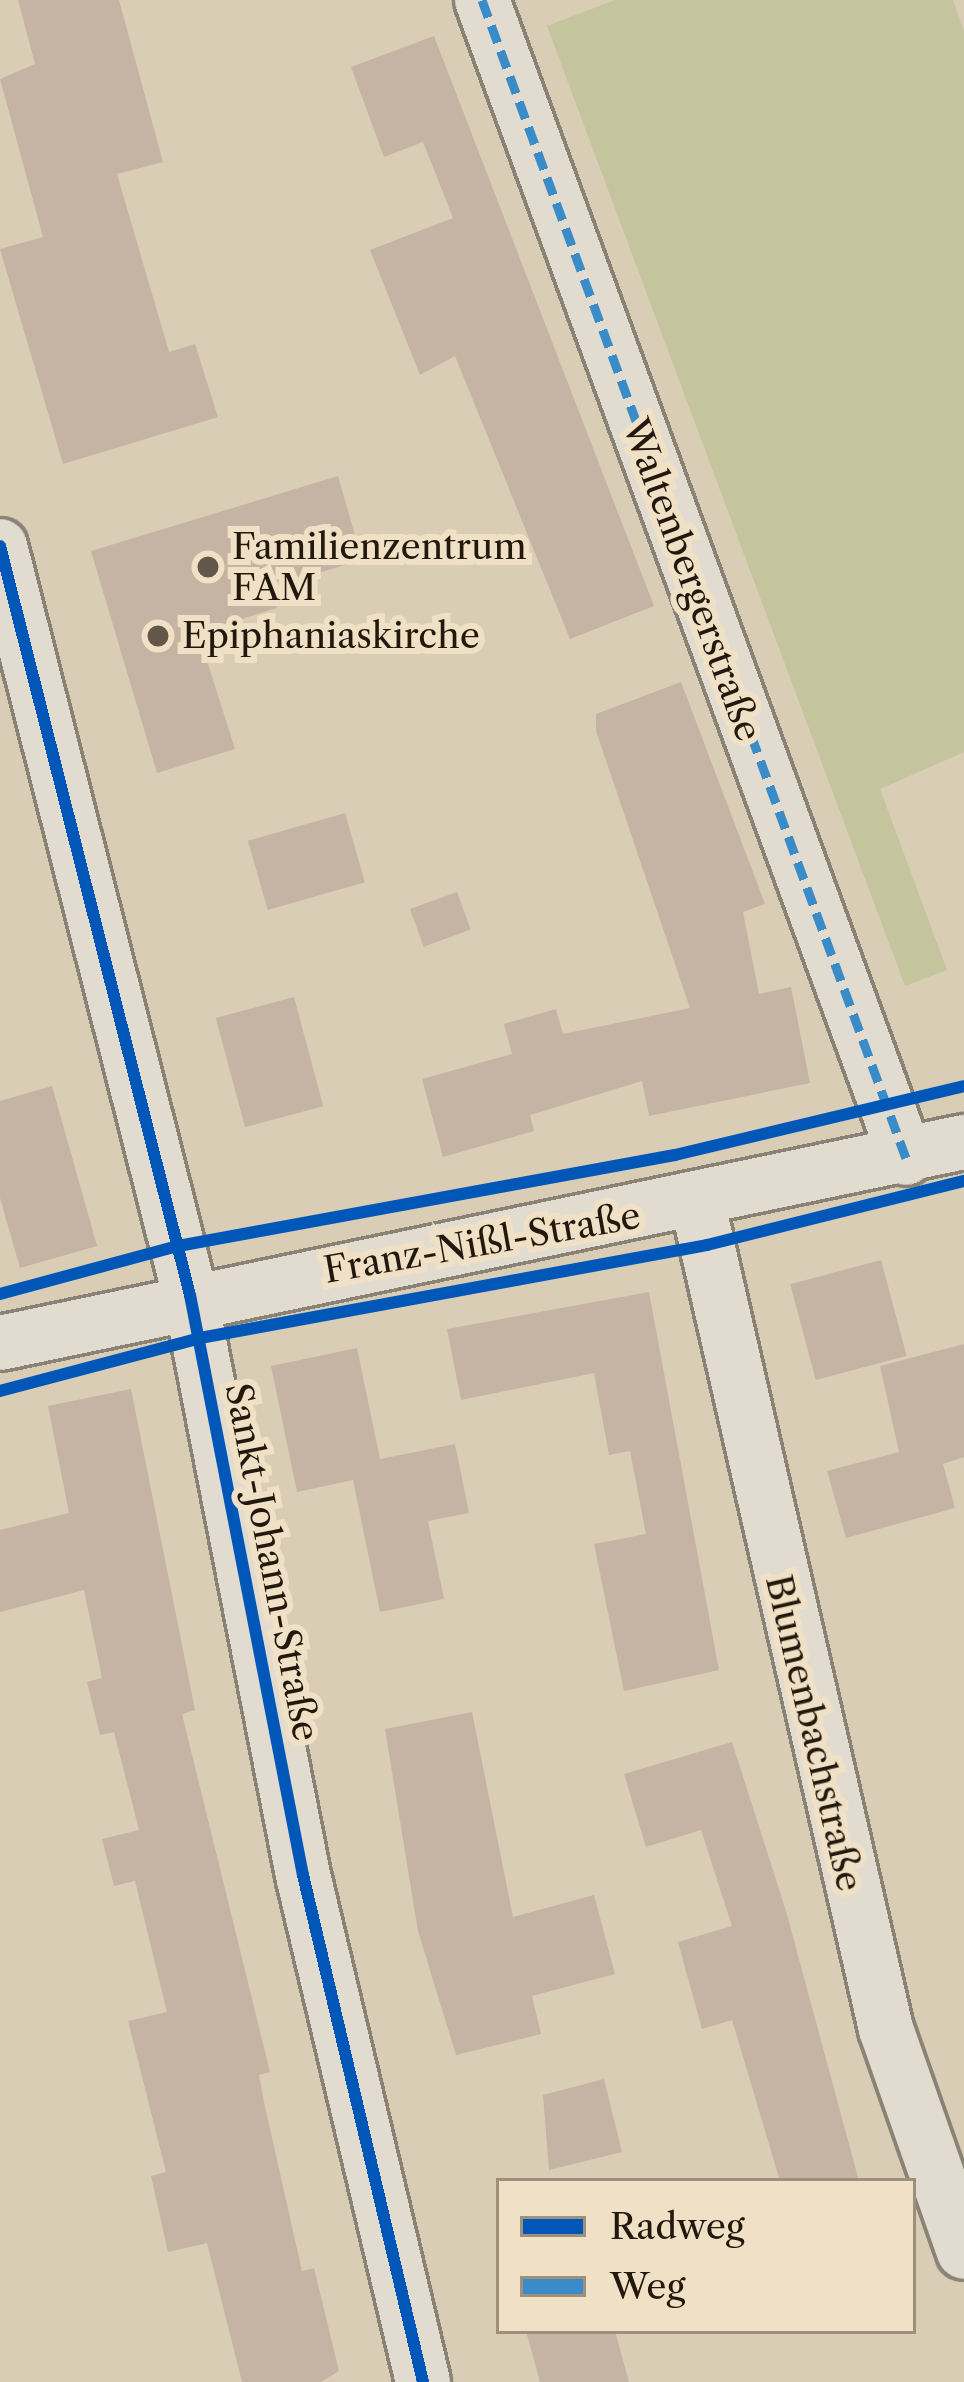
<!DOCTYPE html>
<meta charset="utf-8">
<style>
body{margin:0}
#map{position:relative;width:964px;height:2382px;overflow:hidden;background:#d9cdb6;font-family:"Libre Caslon Text",serif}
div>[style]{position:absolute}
.green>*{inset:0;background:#c4c49d}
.building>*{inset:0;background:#c5b4a3;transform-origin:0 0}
.roads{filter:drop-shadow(3px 0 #8a8274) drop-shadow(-3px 0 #8a8274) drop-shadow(0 3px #8a8274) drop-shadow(0 -3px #8a8274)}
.minor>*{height:54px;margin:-27px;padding:0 27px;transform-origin:27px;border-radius:27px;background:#e1dbd0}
.quiet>*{height:9px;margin-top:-4.5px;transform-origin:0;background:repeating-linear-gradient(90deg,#398cc7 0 18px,transparent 0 27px)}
.cycleway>*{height:12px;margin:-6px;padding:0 6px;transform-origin:6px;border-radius:6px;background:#0057b8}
.dots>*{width:33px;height:33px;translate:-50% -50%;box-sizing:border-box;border:6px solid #f0e1c6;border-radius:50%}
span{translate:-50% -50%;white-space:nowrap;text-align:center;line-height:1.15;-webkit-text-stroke:12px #f0e1c6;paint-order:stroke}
.poi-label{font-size:36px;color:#22180d}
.left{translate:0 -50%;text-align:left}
.street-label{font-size:36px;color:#22180d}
.legend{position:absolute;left:496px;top:2178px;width:420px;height:156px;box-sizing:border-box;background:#f0e1c6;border:3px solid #9e917c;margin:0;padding:15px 21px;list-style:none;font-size:36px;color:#22180d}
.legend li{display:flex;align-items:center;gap:24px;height:60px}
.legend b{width:60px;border:3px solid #9e917c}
</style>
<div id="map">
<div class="green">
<i style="clip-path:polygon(615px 0,953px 0,964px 31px,964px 752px,880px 789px,947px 970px,905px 986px,547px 26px)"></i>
</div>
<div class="building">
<i style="clip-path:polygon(18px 0,119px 0,163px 162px,117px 174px,169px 352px,195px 344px,218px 417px,63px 464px,0 249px,43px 237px,0 79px,35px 64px)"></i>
<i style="clip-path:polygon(434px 36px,654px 606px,570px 639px,455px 356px,420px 375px,370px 250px,453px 218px,423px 142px,384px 157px,351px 67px)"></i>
<i style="clip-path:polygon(338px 476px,362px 560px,271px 587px,277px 608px,198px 632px,235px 749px,157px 773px,91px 551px)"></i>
<i style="clip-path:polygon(681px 682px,765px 904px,743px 912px,759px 994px,791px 987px,810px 1083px,649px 1116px,642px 1081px,530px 1115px,534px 1131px,443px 1157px,422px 1079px,512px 1054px,504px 1024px,556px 1009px,563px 1034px,690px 1008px,596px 731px,596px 714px)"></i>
<i style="left:345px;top:813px;width:72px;height:101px;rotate:74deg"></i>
<i style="left:457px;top:892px;width:40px;height:50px;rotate:70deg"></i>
<i style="left:294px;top:997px;width:113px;height:81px;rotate:75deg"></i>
<i style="clip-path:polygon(52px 1086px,97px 1246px,20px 1268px,0 1198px,0 1101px)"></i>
<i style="left:881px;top:1260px;width:99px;height:94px;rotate:75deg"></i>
<i style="clip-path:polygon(649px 1292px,719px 1670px,624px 1691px,594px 1544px,646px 1534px,630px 1451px,609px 1455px,594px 1373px,461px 1400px,447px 1329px)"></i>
<i style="clip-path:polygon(964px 1344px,964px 1457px,943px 1464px,955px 1508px,846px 1538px,827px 1471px,899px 1452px,880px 1366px)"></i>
<i style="clip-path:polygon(357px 1348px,380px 1459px,455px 1444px,469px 1513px,428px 1521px,444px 1599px,380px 1612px,353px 1480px,297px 1492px,271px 1366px)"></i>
<i style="clip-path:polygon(131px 1389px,195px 1710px,182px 1714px,270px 2072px,259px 2075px,264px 2102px,302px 2271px,314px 2268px,339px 2371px,321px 2382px,242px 2382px,207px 2243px,168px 2252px,151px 2176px,166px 2172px,128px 2021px,167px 2012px,135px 1881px,114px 1886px,102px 1839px,139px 1830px,114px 1732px,100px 1735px,87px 1682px,102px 1678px,84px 1590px,0 1612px,0 1530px,69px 1513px,48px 1406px)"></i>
<i style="clip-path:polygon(472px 1712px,513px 1917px,594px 1895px,615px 1974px,532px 1996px,541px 2034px,456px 2055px,418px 1931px,385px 1729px)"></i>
<i style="clip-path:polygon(732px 1742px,786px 1911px,859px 2181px,780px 2181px,732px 2020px,702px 2029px,678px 1942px,732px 1926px,701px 1830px,646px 1847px,624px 1774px)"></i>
<i style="clip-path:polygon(604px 2079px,622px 2152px,549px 2170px,543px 2095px)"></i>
<i style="clip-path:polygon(526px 2331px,615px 2331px,629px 2382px,540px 2382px)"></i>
</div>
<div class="roads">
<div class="minor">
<i style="left:482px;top:0;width:1233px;rotate:69.89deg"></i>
<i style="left:0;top:546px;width:773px;rotate:75.77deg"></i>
<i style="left:190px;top:1295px;width:591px;rotate:78.98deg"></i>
<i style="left:303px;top:1875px;width:521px;rotate:76.68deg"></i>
<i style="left:698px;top:1205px;width:845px;rotate:77.15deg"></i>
<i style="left:886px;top:2029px;width:236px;rotate:70.7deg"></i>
<i style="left:0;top:1343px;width:985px;rotate:-11.78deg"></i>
</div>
</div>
<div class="quiet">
<i style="left:482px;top:0;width:1233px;rotate:69.89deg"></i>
</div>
<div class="cycleway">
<i style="left:0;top:546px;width:773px;rotate:75.77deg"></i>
<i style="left:190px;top:1295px;width:591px;rotate:78.98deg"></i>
<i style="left:303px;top:1875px;width:521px;rotate:76.68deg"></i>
<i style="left:0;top:1294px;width:184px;rotate:-15.1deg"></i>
<i style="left:178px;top:1246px;width:505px;rotate:-10.38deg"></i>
<i style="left:675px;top:1155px;width:297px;rotate:-13.4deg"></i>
<i style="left:0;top:1391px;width:207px;rotate:-14.8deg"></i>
<i style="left:200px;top:1338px;width:515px;rotate:-10.39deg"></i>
<i style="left:707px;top:1245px;width:265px;rotate:-14deg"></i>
</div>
<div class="dots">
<i style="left:208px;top:567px;background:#625748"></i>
<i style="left:158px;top:636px;background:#625748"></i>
</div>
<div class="poi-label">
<span class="left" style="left:232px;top:567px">Familienzentrum<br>FAM</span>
<span class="left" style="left:182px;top:636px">Epiphaniaskirche</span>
</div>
<div class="street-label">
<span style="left:692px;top:580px;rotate:70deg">Waltenbergerstraße</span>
<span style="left:482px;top:1243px;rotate:-10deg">Franz-Nißl-Straße</span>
<span style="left:272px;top:1562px;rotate:79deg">Sankt-Johann-Straße</span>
<span style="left:814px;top:1733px;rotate:77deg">Blumenbachstraße</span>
</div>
<ul class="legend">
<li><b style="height:15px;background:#0057b8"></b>Radweg</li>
<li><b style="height:15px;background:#398cc7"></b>Weg</li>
</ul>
</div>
